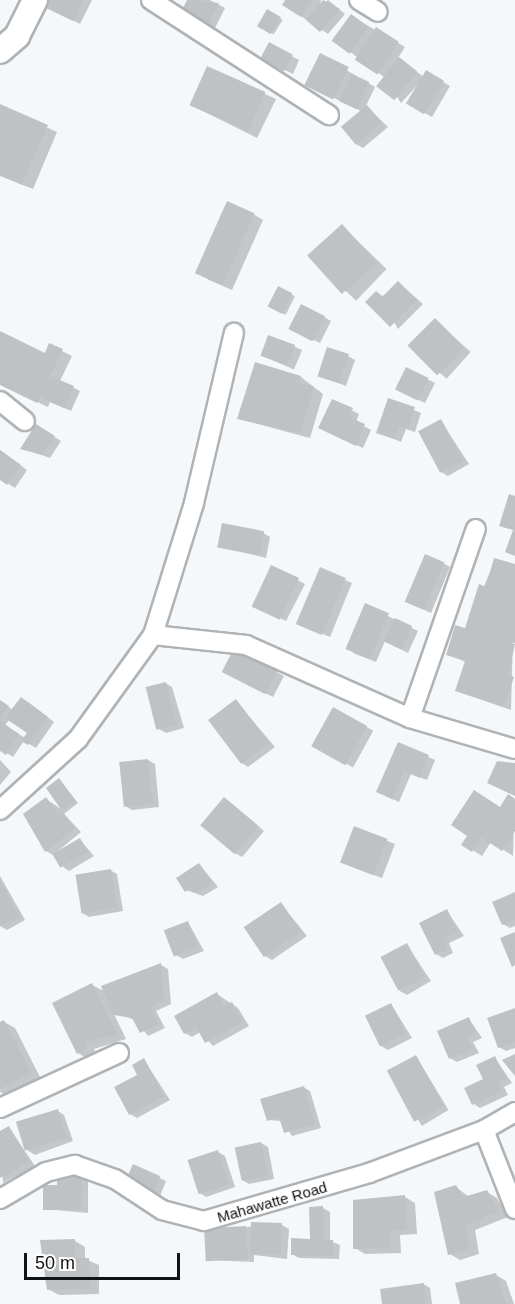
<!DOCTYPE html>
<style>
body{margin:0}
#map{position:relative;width:515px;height:1304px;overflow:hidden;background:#f5f8fa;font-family:Helvetica,sans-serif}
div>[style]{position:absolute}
.shadow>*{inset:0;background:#0003;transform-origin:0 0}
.building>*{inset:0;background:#bfc2c4;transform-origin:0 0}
.roads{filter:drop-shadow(2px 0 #b0b3b5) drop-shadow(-2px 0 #b0b3b5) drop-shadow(0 2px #b0b3b5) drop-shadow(0 -2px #b0b3b5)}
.minor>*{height:18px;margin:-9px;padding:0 9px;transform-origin:9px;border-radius:9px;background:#fff}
.tertiary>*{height:24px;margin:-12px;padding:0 12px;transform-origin:12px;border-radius:12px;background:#fff}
span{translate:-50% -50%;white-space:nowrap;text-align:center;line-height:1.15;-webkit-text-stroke:4.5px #fff;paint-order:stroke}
.street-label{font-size:15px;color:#111213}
.scale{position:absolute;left:24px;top:1253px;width:156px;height:27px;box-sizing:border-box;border:3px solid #111213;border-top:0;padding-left:8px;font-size:18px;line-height:21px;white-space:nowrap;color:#111213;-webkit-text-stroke:4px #fff;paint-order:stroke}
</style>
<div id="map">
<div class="shadow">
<i style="clip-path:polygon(50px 0,92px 0,80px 24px,53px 10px)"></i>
<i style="clip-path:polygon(188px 0,210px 0,225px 8px,214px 30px,182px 14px)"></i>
<i style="clip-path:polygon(287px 0,321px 0,319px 7px,328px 0,345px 14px,328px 34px,284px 5px)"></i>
<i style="left:268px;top:11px;width:17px;height:17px;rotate:31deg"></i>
<i style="clip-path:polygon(358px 20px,405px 47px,398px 58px,424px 77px,426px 72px,450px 86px,432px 117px,408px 104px,422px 80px,401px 103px,384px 77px,334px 40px)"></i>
<i style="clip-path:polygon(270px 44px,299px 60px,293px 74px,269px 62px)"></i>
<i style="clip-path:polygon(321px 55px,375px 87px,366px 106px,388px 127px,363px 148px,356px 144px,361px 111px,313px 88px)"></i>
<i style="clip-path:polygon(208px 68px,276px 99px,257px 138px,201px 110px)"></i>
<i style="clip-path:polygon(0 106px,57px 132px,33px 189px,0 176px)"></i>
<i style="clip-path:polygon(253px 214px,263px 220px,232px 290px,207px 279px)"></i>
<i style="left:342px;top:226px;width:62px;height:44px;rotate:44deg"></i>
<i style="clip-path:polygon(399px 283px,423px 304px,398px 329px,377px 292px,384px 297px)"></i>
<i style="left:279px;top:288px;width:18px;height:21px;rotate:27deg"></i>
<i style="clip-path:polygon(324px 317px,331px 321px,320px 343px,297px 332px)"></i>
<i style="left:435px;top:320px;width:48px;height:36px;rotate:42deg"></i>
<i style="clip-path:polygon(0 335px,45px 355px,62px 351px,72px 356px,60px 381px,80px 391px,71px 411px,50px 402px,48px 407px,0 384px)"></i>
<i style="left:269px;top:336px;width:36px;height:21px;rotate:23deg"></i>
<i style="clip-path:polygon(348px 356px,355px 360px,346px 386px,318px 375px)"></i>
<i style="clip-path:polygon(407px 369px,435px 383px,425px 403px,404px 393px)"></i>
<i style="clip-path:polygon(301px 377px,323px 394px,310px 438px,239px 419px)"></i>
<i style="clip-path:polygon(389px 400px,421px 413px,415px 432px,406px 429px,401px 442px,378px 432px)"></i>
<i style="clip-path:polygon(333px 401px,359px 414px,356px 422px,371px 430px,363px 448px,327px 432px)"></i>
<i style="clip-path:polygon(441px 421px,469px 464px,448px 476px,441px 472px)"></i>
<i style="clip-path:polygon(37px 426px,61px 441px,50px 458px,22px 448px)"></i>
<i style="clip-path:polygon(0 450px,27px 470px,15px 488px,0 478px)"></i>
<i style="clip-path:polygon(263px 533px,270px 537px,266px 558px,218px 546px)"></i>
<i style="clip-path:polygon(495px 560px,515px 566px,511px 710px,457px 691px,466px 662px,448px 654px,474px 633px,467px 627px)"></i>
<i style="clip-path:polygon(443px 563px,450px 567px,431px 613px,414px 605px)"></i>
<i style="clip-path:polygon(272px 567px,305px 584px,286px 621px,260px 609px)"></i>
<i style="clip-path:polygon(345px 580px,352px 583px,330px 637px,305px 627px)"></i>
<i style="clip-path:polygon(366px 605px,418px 631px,408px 653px,385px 641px,376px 662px,353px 653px)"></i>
<i style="clip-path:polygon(234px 650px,284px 676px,273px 697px,230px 675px)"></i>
<i style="clip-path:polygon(165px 683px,172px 687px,184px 728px,166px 733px,159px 729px)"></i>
<i style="clip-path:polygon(evenodd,0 701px,13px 710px,28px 702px,54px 722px,36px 748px,24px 741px,13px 757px,0 749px,0 701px,10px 719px,29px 733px,25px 738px,5px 725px,10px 719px)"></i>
<i style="clip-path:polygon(236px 701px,275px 747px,248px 767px,242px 763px)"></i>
<i style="left:334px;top:709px;width:45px;height:42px;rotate:29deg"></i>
<i style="clip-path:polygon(399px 744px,435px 760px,427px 780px,411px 774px,399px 802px,385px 796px)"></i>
<i style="clip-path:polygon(0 760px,11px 772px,0 785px)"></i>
<i style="clip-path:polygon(148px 760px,155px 764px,159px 807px,132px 810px,125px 806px)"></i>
<i style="clip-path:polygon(59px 780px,78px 803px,64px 814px,81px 832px,53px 855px,46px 851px,46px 799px,64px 811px,48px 789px)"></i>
<i style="clip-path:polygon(515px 800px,513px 856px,491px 842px,482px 856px,463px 844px)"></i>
<i style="clip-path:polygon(231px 803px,264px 831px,242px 857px,235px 853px)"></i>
<i style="clip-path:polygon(355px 828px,395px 844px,382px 878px,350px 866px)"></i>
<i style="clip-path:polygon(80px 840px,94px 856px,69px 871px,63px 867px)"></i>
<i style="clip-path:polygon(200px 865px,218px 887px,203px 896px,186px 890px)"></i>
<i style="clip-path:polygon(110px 870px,117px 874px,123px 911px,89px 917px,82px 913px)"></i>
<i style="clip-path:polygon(0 876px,25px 920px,7px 930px,0 926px)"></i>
<i style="clip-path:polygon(515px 893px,515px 926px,510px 928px,503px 924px)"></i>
<i style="clip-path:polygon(281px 904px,307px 936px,272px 960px,265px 956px)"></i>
<i style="clip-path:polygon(447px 911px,464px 936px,449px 943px,453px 953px,443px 958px,436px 954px)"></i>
<i style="clip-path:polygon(188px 922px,204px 951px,183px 959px,176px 955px)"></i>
<i style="clip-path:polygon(407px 945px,431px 981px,407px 995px,400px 991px)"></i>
<i style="clip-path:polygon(161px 965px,168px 969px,171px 1004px,156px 1011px,165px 1028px,148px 1036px,135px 1020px,113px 1012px,126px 1039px,94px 1049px,97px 1055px,88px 1059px,78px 1053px,92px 985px,106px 992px,103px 987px)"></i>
<i style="clip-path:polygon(217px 994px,238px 1008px,249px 1026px,213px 1046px,200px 1032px,192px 1037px,185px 1033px)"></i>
<i style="clip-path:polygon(391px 1004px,412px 1038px,388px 1050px,381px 1046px)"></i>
<i style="clip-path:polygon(515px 1010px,515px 1048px,506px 1051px,499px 1047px)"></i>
<i style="clip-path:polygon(469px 1019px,482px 1038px,473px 1042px,479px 1053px,457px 1062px,450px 1058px)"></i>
<i style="clip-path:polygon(4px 1022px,15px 1028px,41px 1079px,8px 1096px,0 1092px)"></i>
<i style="left:416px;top:1056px;width:63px;height:31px;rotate:59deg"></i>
<i style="clip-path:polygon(495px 1058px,512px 1083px,504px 1087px,508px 1095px,480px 1108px,474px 1104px)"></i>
<i style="clip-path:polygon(144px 1060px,170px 1100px,137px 1118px,130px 1114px)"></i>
<i style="clip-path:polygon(303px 1087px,310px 1091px,321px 1128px,292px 1136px,282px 1121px,268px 1120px)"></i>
<i style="clip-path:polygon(58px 1111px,64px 1115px,73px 1141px,35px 1155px,27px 1150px)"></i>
<i style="clip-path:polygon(9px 1127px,35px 1166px,3px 1183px,0 1132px)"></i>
<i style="clip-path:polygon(261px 1143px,268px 1147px,274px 1179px,249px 1184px,242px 1180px)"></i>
<i style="clip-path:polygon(218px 1152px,225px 1156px,235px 1187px,206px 1197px,200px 1193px)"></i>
<i style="clip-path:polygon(134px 1166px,166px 1181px,160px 1196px,133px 1184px)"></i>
<i style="clip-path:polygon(81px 1173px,88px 1177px,88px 1213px,45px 1209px,58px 1186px)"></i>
<i style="clip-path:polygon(456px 1187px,469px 1197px,487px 1192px,497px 1198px,508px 1217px,475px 1230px,479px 1254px,460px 1260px,450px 1254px)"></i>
<i style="clip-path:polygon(405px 1197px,415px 1203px,417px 1234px,400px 1235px,401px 1253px,365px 1254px,355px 1248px)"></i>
<i style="clip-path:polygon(323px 1208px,330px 1212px,330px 1241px,340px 1245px,339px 1259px,299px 1258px,292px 1254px,311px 1240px)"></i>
<i style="clip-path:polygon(282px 1225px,289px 1229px,287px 1259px,254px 1255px,254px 1262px,207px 1260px,246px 1227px)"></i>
<i style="clip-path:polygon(75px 1241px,85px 1247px,85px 1259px,99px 1265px,99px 1294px,59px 1295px,48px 1289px)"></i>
<i style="clip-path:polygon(496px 1275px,506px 1281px,514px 1304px,462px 1304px)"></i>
<i style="clip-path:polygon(423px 1284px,430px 1288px,432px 1304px,383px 1304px)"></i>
</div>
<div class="building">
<i style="clip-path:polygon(48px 0,83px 0,73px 21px,44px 7px)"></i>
<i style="clip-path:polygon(187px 0,219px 3px,207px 27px,180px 14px)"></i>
<i style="clip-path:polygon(285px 0,312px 0,301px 17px,282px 5px)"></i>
<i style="clip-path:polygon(323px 0,340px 9px,320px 32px,306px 20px)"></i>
<i style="left:267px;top:9px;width:16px;height:20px;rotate:30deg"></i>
<i style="left:351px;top:14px;width:22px;height:33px;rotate:36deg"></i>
<i style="left:376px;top:27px;width:27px;height:39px;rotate:33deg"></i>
<i style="left:269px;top:42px;width:27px;height:19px;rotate:28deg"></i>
<i style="left:320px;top:53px;width:32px;height:36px;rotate:26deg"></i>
<i style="left:399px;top:57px;width:23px;height:37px;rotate:38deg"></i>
<i style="left:207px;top:66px;width:64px;height:43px;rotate:24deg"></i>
<i style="left:426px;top:70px;width:21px;height:39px;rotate:31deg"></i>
<i style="left:352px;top:74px;width:19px;height:30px;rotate:25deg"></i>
<i style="clip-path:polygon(0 104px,48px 125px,22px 185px,0 175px)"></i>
<i style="left:367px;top:105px;width:23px;height:34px;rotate:50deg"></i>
<i style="left:227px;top:201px;width:30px;height:79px;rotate:24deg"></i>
<i style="left:342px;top:224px;width:52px;height:47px;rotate:48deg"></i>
<i style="clip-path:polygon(398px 281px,417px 300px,390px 327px,365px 302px,376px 291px,382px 297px)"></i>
<i style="left:278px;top:286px;width:16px;height:23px;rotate:27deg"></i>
<i style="left:301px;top:304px;width:27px;height:28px;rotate:27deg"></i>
<i style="left:435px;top:318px;width:42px;height:39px;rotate:45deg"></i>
<i style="clip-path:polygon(0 331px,45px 353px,49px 343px,63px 349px,50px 376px,74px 386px,64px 408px,40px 397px,37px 403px,0 385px)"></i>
<i style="left:268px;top:335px;width:29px;height:22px;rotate:20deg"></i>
<i style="left:327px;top:347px;width:23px;height:31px;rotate:18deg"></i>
<i style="clip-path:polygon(255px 362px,301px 376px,299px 383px,314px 387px,300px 433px,237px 419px)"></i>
<i style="left:406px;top:367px;width:25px;height:25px;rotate:26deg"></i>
<i style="clip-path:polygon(388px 398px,415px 407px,408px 429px,399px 426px,394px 439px,376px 433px)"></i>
<i style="clip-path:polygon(332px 399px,353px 408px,349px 417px,365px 424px,356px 446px,318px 428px)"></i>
<i style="left:441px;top:419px;width:47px;height:26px;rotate:62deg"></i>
<i style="clip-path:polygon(36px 424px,55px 436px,42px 455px,20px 449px)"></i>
<i style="clip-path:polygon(0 450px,21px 465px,7px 485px,0 480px)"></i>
<i style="clip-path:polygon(509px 494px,515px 496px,515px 556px,505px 552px,513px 530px,499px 526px)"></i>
<i style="left:222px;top:523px;width:43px;height:25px;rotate:11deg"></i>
<i style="left:425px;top:554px;width:21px;height:52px;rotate:23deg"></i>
<i style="clip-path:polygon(494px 558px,515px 564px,515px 643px,493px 637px,515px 644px,508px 674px,514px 677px,504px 707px,455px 691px,465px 661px,446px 655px,455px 625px,465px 628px,479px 584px,486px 587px)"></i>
<i style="left:271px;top:565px;width:31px;height:46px;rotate:25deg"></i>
<i style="left:320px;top:567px;width:28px;height:62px;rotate:23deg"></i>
<i style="left:365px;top:603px;width:26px;height:50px;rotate:23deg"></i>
<i style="left:395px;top:618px;width:19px;height:26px;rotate:25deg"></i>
<i style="left:234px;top:648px;width:49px;height:27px;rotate:27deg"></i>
<i style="left:166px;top:682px;width:44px;height:21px;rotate:76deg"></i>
<i style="clip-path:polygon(21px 697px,48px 717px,28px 745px,21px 741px,27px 733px,5px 718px)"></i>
<i style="left:236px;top:699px;width:55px;height:35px;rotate:53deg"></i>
<i style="clip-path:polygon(0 700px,9px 706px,0 720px)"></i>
<i style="left:333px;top:707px;width:39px;height:45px;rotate:29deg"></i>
<i style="clip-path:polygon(0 721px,19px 734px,6px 755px,0 751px)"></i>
<i style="clip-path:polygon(398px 742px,429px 755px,420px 778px,404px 771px,392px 799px,376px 792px)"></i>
<i style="left:148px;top:759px;width:45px;height:29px;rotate:84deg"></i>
<i style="clip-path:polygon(497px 761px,515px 763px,515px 796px,487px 783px)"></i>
<i style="clip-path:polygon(59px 778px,76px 801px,62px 811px,75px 828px,45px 852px,23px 814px,46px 797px,58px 814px,62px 811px,46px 788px)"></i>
<i style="clip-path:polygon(474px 790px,500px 807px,508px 794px,515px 799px,515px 831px,502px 851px,481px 837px,472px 852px,461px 845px,467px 836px,451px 825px)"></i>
<i style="left:224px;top:797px;width:45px;height:37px;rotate:40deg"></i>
<i style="left:354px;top:826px;width:36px;height:39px;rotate:21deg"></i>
<i style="left:80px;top:838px;width:16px;height:32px;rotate:60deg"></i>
<i style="clip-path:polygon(199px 863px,212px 883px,195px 893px,191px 888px,185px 892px,176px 878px)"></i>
<i style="left:111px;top:869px;width:39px;height:36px;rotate:81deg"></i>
<i style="clip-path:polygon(0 881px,19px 916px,0 926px)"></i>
<i style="clip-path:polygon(515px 892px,515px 919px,502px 925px,492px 902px)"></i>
<i style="left:281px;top:902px;width:36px;height:45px;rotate:56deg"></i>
<i style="clip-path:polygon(447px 909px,458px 932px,443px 939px,447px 949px,435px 955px,419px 923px)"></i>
<i style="left:188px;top:921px;width:28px;height:26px;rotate:69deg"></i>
<i style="clip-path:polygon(515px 932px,515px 965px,512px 967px,500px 938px)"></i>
<i style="left:407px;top:943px;width:38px;height:30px;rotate:62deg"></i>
<i style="clip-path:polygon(161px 963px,164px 1000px,150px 1007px,159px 1024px,140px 1033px,132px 1018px,114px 1015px,101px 986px)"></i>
<i style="clip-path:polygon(92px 983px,117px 1034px,85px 1043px,87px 1049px,77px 1054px,52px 1003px)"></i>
<i style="clip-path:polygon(217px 992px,224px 1006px,232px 1002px,243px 1022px,205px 1043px,196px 1027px,184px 1034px,174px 1016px)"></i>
<i style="left:391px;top:1003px;width:34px;height:29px;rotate:64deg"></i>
<i style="clip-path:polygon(515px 1008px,515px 1042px,498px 1048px,487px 1018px)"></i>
<i style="clip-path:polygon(469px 1017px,476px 1034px,467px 1038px,473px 1049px,449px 1059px,437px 1031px)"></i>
<i style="clip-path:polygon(4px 1020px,31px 1073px,0 1089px,0 1022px)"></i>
<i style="clip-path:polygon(515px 1054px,515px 1076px,502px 1060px)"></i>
<i style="left:416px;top:1055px;width:58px;height:33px;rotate:62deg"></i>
<i style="clip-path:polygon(495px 1056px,506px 1079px,498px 1083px,502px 1091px,472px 1105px,464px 1088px,483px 1079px,476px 1065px)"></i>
<i style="clip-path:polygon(144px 1058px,164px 1096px,129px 1115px,114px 1087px,137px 1075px,132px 1065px)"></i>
<i style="clip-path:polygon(304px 1086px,315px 1124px,284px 1133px,279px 1117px,267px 1121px,260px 1099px)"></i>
<i style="left:58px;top:1109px;width:30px;height:44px;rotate:73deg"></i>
<i style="clip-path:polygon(9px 1126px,29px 1162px,0 1178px,0 1131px)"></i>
<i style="left:261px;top:1142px;width:34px;height:27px;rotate:78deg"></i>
<i style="left:218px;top:1150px;width:36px;height:32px;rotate:72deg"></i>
<i style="left:133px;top:1164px;width:30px;height:19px;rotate:24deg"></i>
<i style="clip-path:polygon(57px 1171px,82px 1172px,81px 1210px,43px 1210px,43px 1185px,57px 1185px)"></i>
<i style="clip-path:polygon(456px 1185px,463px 1197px,487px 1190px,499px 1211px,466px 1225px,469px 1249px,448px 1255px,434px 1192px)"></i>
<i style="clip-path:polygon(405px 1195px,407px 1229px,390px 1230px,391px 1248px,353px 1249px,353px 1200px)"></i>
<i style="clip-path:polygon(323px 1206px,324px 1239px,333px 1240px,333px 1256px,291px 1255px,291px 1238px,310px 1239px,309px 1207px)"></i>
<i style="left:251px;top:1222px;width:31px;height:32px;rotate:2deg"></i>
<i style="left:246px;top:1226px;width:33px;height:42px;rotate:87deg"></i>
<i style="clip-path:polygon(75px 1239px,75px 1258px,89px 1258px,90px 1289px,47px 1290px,40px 1240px)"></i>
<i style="clip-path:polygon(496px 1273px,506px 1304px,460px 1304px,455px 1283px)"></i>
<i style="clip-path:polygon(424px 1283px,426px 1304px,382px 1304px,380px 1289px)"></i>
</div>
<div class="roads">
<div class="minor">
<i style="left:151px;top:0;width:212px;rotate:32.9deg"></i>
<i style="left:359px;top:0;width:22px;rotate:32deg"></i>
<i style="left:0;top:401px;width:32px;rotate:39deg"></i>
<i style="left:153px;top:635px;width:94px;rotate:6.1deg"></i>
<i style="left:246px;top:645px;width:180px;rotate:24deg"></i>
<i style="left:410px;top:718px;width:109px;rotate:16.4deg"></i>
<i style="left:410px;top:718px;width:200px;rotate:-70.8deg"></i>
<i style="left:0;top:810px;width:105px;rotate:-42.3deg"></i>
<i style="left:78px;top:739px;width:128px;rotate:-54.2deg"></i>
<i style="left:153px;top:635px;width:138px;rotate:-72.7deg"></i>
<i style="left:194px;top:503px;width:175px;rotate:-76.8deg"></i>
<i style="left:0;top:1108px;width:131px;rotate:-24.8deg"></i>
<i style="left:484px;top:1130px;width:85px;rotate:68.6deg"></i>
<i style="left:0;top:1199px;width:53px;rotate:-30.4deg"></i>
<i style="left:46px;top:1172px;width:30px;rotate:-14deg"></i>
<i style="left:75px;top:1165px;width:42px;rotate:19.3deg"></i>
<i style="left:115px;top:1179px;width:56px;rotate:33.4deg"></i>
<i style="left:162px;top:1210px;width:43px;rotate:14.7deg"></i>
<i style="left:204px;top:1221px;width:172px;rotate:-16.2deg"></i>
<i style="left:369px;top:1173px;width:123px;rotate:-20.5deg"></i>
<i style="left:484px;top:1130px;width:36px;rotate:-30deg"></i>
</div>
<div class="tertiary">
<i style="left:0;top:51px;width:23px;rotate:-41deg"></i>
<i style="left:17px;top:36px;width:40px;rotate:-63.4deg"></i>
</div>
</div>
<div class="street-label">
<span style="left:272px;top:1202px;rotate:-16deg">Mahawatte Road</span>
</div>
<div class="scale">50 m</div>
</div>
